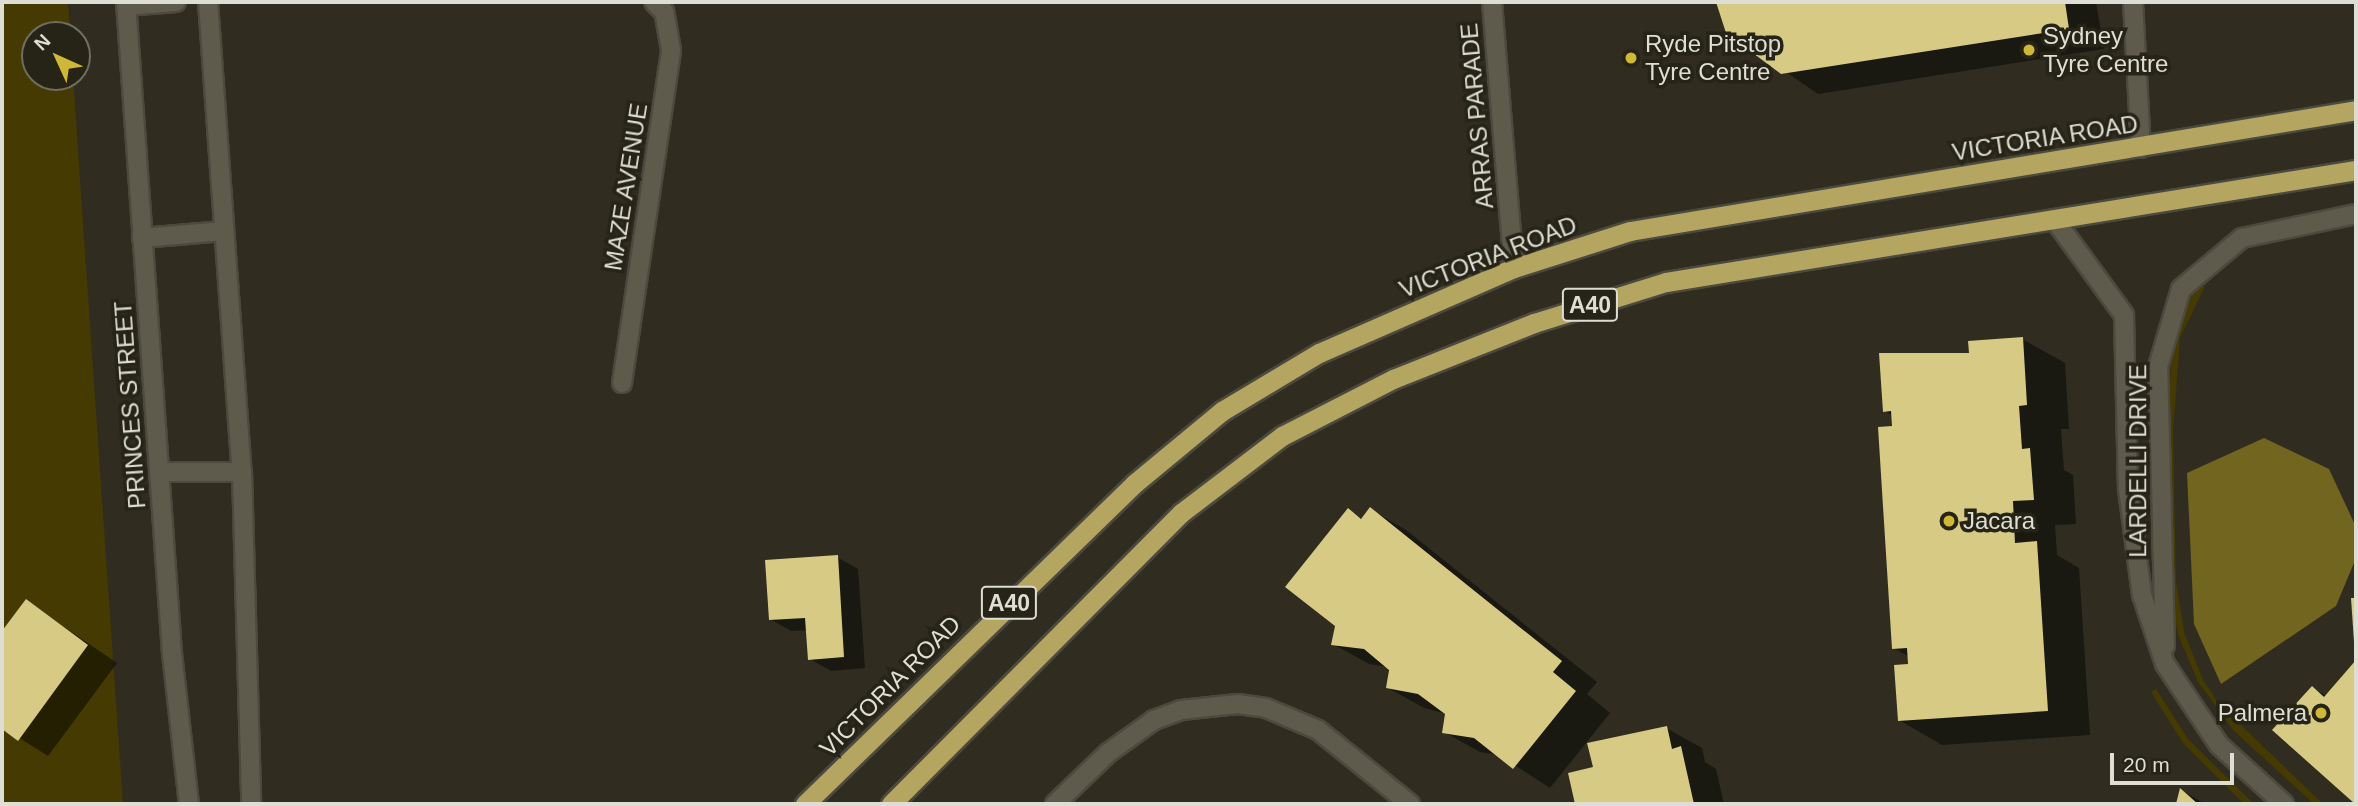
<!DOCTYPE html>
<style>
body{margin:0}
#map{position:relative;width:2358px;height:806px;overflow:hidden;background:#302d20;font-family:Arial,sans-serif}
div>[style]{position:absolute}
[style*='--x']{left:calc(var(--x)*1px);top:calc(var(--y)*1px);width:calc(var(--w)*1px);rotate:calc(var(--a)*1deg)}
.green>*{inset:0;background:#443a02}
.forest>*{inset:0;background:#726520}
.shadow>*{inset:0;background:#0007}
.building>*{inset:0;background:#d7ca85}
.roads{filter:drop-shadow(2px 0 #4c493e) drop-shadow(-2px 0 #4c493e) drop-shadow(0 2px #4c493e) drop-shadow(0 -2px #4c493e)}
.service>*{height:18px;margin:-9px;padding:0 9px;transform-origin:9px;border-radius:9px;background:#5e5b4d}
.minor>*{height:18px;margin:-9px;padding:0 9px;transform-origin:9px;border-radius:9px;background:#5e5b4d}
.tertiary>*{height:18px;margin:-9px;padding:0 9px;transform-origin:9px;border-radius:9px;background:#5e5b4d}
.trunk>*{height:19px;margin:-9.5px;padding:0 9.5px;transform-origin:9.5px;border-radius:9.5px;background:#b4a661}
.dots>*{width:19px;height:19px;translate:-50% -50%;box-sizing:border-box;border:4px solid #262317;border-radius:50%}
span{translate:-50% -50%;white-space:nowrap;text-align:center;line-height:1.15;-webkit-text-stroke:7px #262317;paint-order:stroke}
.shield-label span{padding:2px 5px;background:#262317;border:2px solid;border-radius:5px;-webkit-text-stroke-width:0}
.shield-label{font-size:23px;color:#dfded5;font-weight:700}
.poi-label{font-size:24px;color:#dfded5}
.left{translate:0 -50%;text-align:left}
.right{translate:-100% -50%;text-align:right}
.street-label{font-size:24px;color:#dfded5}
.frame{position:absolute;inset:0;border:4px solid #dfded5;pointer-events:none}
.north{position:absolute;left:21px;top:21px;width:70px;height:70px;box-sizing:border-box;background:#262317;border:2px solid #706e63;border-radius:50%;rotate:315deg;font-size:19px;font-weight:700;line-height:28px;text-align:center;color:#dfded5}
.north::after{content:'';display:block;margin:auto;width:24px;height:32px;background:#cfb837;clip-path:polygon(50% 0,100% 100%,50% 72%,0 100%)}
.scale{position:absolute;left:2110px;top:753px;width:124px;height:32px;box-sizing:border-box;border:4px solid #dfded5;border-top:0;padding-left:9px;font-size:21px;line-height:24px;white-space:nowrap;color:#dfded5;-webkit-text-stroke:5px #262317;paint-order:stroke}
</style>
<div id="map">
<div class="green">
<div style="clip-path:polygon(2px 2px,68px 2px,70px 35px,35px 35px,35px 77px,73px 77px,123px 804px,2px 804px)"></div>
<div style="clip-path:polygon(2197px 286px,2205px 286px,2180px 338px,2173px 431px,2176px 581px,2184px 632px,2203px 680px,2219px 704px,2323px 804px,2314px 804px,2234px 731px,2198px 682px,2178px 634px,2173px 608px,2168px 431px,2171px 359px,2180px 315px)"></div>
<div style="clip-path:polygon(2156px 689px,2188px 739px,2254px 804px,2244px 804px,2183px 743px,2151px 692px)"></div>
</div>
<div class="forest">
<div style="clip-path:polygon(2264px 438px,2329px 469px,2356px 527px,2356px 558px,2336px 606px,2221px 684px,2194px 624px,2187px 473px)"></div>
</div>
<div class="shadow">
<div style="clip-path:polygon(1718px 2px,2096px 2px,2104px 49px,1818px 94px,1728px 32px)"></div>
<div style="clip-path:polygon(2022px 339px,2065px 363px,2069px 429px,2061px 429px,2064px 470px,2073px 475px,2076px 524px,2055px 525px,2057px 555px,2079px 568px,2090px 735px,1942px 745px,1899px 720px,1910px 666px,1909px 657px,1894px 648px,1894px 427px,1893px 416px,1885px 411px,1971px 354px)"></div>
<div style="clip-path:polygon(1370px 509px,1406px 530px,1597px 682px,1587px 694px,1610px 713px,1550px 788px,1499px 755px,1480px 752px,1444px 732px,1447px 714px,1424px 708px,1388px 688px,1388px 667px,1369px 664px,1333px 644px,1348px 511px,1363px 519px)"></div>
<div style="clip-path:polygon(837px 557px,858px 569px,865px 668px,831px 671px,810px 659px,808px 630px,791px 631px,770px 619px)"></div>
<div style="clip-path:polygon(26px 601px,117px 663px,48px 756px,2px 727px,2px 634px)"></div>
<div style="clip-path:polygon(2356px 663px,2356px 803px,2274px 729px,2312px 688px,2327px 696px)"></div>
<div style="clip-path:polygon(1666px 728px,1702px 748px,1705px 762px,1716px 769px,1724px 804px,1577px 804px,1570px 774px,1595px 769px)"></div>
<div style="clip-path:polygon(2181px 790px,2205px 804px,2178px 804px)"></div>
</div>
<div class="building">
<div style="clip-path:polygon(1716px 2px,2065px 2px,2069px 29px,1781px 74px,1726px 33px)"></div>
<div style="clip-path:polygon(2023px 337px,2027px 405px,2019px 406px,2022px 449px,2030px 448px,2034px 500px,2013px 501px,2015px 543px,2037px 541px,2048px 711px,1898px 721px,1894px 665px,1908px 664px,1907px 648px,1892px 649px,1878px 427px,1892px 426px,1891px 411px,1883px 412px,1879px 353px,1969px 353px,1968px 341px)"></div>
<div style="clip-path:polygon(1370px 507px,1562px 661px,1553px 672px,1576px 691px,1513px 769px,1474px 738px,1442px 733px,1445px 714px,1418px 694px,1386px 688px,1389px 670px,1364px 649px,1331px 645px,1335px 626px,1285px 587px,1348px 508px,1361px 519px)"></div>
<div style="clip-path:polygon(838px 555px,844px 657px,808px 660px,805px 618px,769px 620px,765px 560px)"></div>
<div style="clip-path:polygon(2351px 598px,2356px 598px,2356px 642px,2354px 642px)"></div>
<div style="clip-path:polygon(26px 599px,88px 645px,18px 741px,2px 729px,2px 631px)"></div>
<div style="clip-path:polygon(2356px 660px,2356px 804px,2355px 804px,2272px 730px,2312px 686px,2324px 697px)"></div>
<div style="clip-path:polygon(1667px 726px,1672px 749px,1681px 746px,1694px 804px,1575px 804px,1568px 773px,1593px 767px,1587px 743px)"></div>
<div style="clip-path:polygon(2180px 788px,2198px 804px,2176px 804px)"></div>
</div>
<div class="roads">
<div class="service">
<div style="--x:1055;--y:804;--w:74;--a:-43.9"></div>
<div style="--x:1108;--y:753;--w:57;--a:-35.7"></div>
<div style="--x:1154;--y:720;--w:29;--a:-20"></div>
<div style="--x:1181;--y:710;--w:57;--a:-6"></div>
<div style="--x:1238;--y:704;--w:28;--a:8"></div>
<div style="--x:1266;--y:708;--w:56;--a:22.9"></div>
<div style="--x:1318;--y:730;--w:118;--a:38.8"></div>
</div>
<div class="minor">
<div style="--x:1492;--y:2;--w:267;--a:85.3"></div>
<div style="--x:2133;--y:2;--w:146;--a:86.9"></div>
<div style="--x:126;--y:6;--w:50;--a:-4.6"></div>
<div style="--x:2054;--y:219;--w:119;--a:53.9"></div>
<div style="--x:2124;--y:315;--w:174;--a:88.7"></div>
<div style="--x:2128;--y:489;--w:107;--a:82.5"></div>
<div style="--x:2142;--y:595;--w:73;--a:71.6"></div>
<div style="--x:2165;--y:664;--w:97;--a:56.3"></div>
<div style="--x:2219;--y:745;--w:88;--a:42.2"></div>
<div style="--x:622;--y:383;--w:337;--a:-81.6"></div>
<div style="--x:671;--y:50;--w:39;--a:-100"></div>
<div style="--x:664;--y:12;--w:14;--a:-135"></div>
<div style="--x:2165;--y:646;--w:279;--a:-91.4"></div>
<div style="--x:2158;--y:367;--w:81;--a:-73.6"></div>
<div style="--x:2181;--y:289;--w:80;--a:-39.9"></div>
<div style="--x:2242;--y:238;--w:116;--a:-11.9"></div>
</div>
<div class="tertiary">
<div style="--x:126;--y:2;--w:653;--a:85.96"></div>
<div style="--x:172;--y:653;--w:152;--a:83.6"></div>
<div style="--x:208;--y:2;--w:471;--a:85.9"></div>
<div style="--x:242;--y:472;--w:332;--a:88.4"></div>
<div style="--x:142;--y:238;--w:82;--a:-4.9"></div>
<div style="--x:159;--y:472;--w:83;--a:0"></div>
</div>
<div class="trunk">
<div style="--x:805;--y:804;--w:460;--a:-44.2"></div>
<div style="--x:1135;--y:483;--w:113;--a:-39.6"></div>
<div style="--x:1222;--y:411;--w:113;--a:-30.9"></div>
<div style="--x:1319;--y:353;--w:213;--a:-23.6"></div>
<div style="--x:1514;--y:268;--w:122;--a:-17.7"></div>
<div style="--x:1630;--y:231;--w:736;--a:-9.46"></div>
<div style="--x:891;--y:804;--w:411;--a:-45.1"></div>
<div style="--x:1181;--y:513;--w:127;--a:-37.3"></div>
<div style="--x:1282;--y:436;--w:125;--a:-27.2"></div>
<div style="--x:1393;--y:379;--w:152;--a:-21.7"></div>
<div style="--x:1534;--y:323;--w:138;--a:-17.3"></div>
<div style="--x:1666;--y:282;--w:699;--a:-9.22"></div>
</div>
</div>
<div class="dots">
<div style="left:2029px;top:50px;background:#cfb837"></div>
<div style="left:1631px;top:58px;background:#cfb837"></div>
<div style="left:1949px;top:521px;background:#cfb837"></div>
<div style="left:2321px;top:713px;background:#cfb837"></div>
</div>
<div class="shield-label">
<span style="left:1590px;top:305px">A40</span>
<span style="left:1009px;top:603px">A40</span>
</div>
<div class="poi-label">
<span class="left" style="left:2043px;top:50px">Sydney<br>Tyre Centre</span>
<span class="left" style="left:1645px;top:58px">Ryde Pitstop<br>Tyre Centre</span>
<span class="left" style="left:1963px;top:521px">Jacara</span>
<span class="right" style="left:2307px;top:713px">Palmera</span>
</div>
<div class="street-label">
<span style="left:1477px;top:116px;rotate:-95deg">ARRAS PARADE</span>
<span style="left:2045px;top:138px;rotate:-9deg">VICTORIA ROAD</span>
<span style="left:626px;top:187px;rotate:-81deg">MAZE AVENUE</span>
<span style="left:1488px;top:257px;rotate:-21deg">VICTORIA ROAD</span>
<span style="left:130px;top:405px;rotate:-94deg">PRINCES STREET</span>
<span style="left:2138px;top:461px;rotate:-90deg">LARDELLI DRIVE</span>
<span style="left:890px;top:686px;rotate:-45deg">VICTORIA ROAD</span>
</div>
<div class="frame"></div>
<div class="north">N</div>
<div class="scale">20 m</div>
</div>
